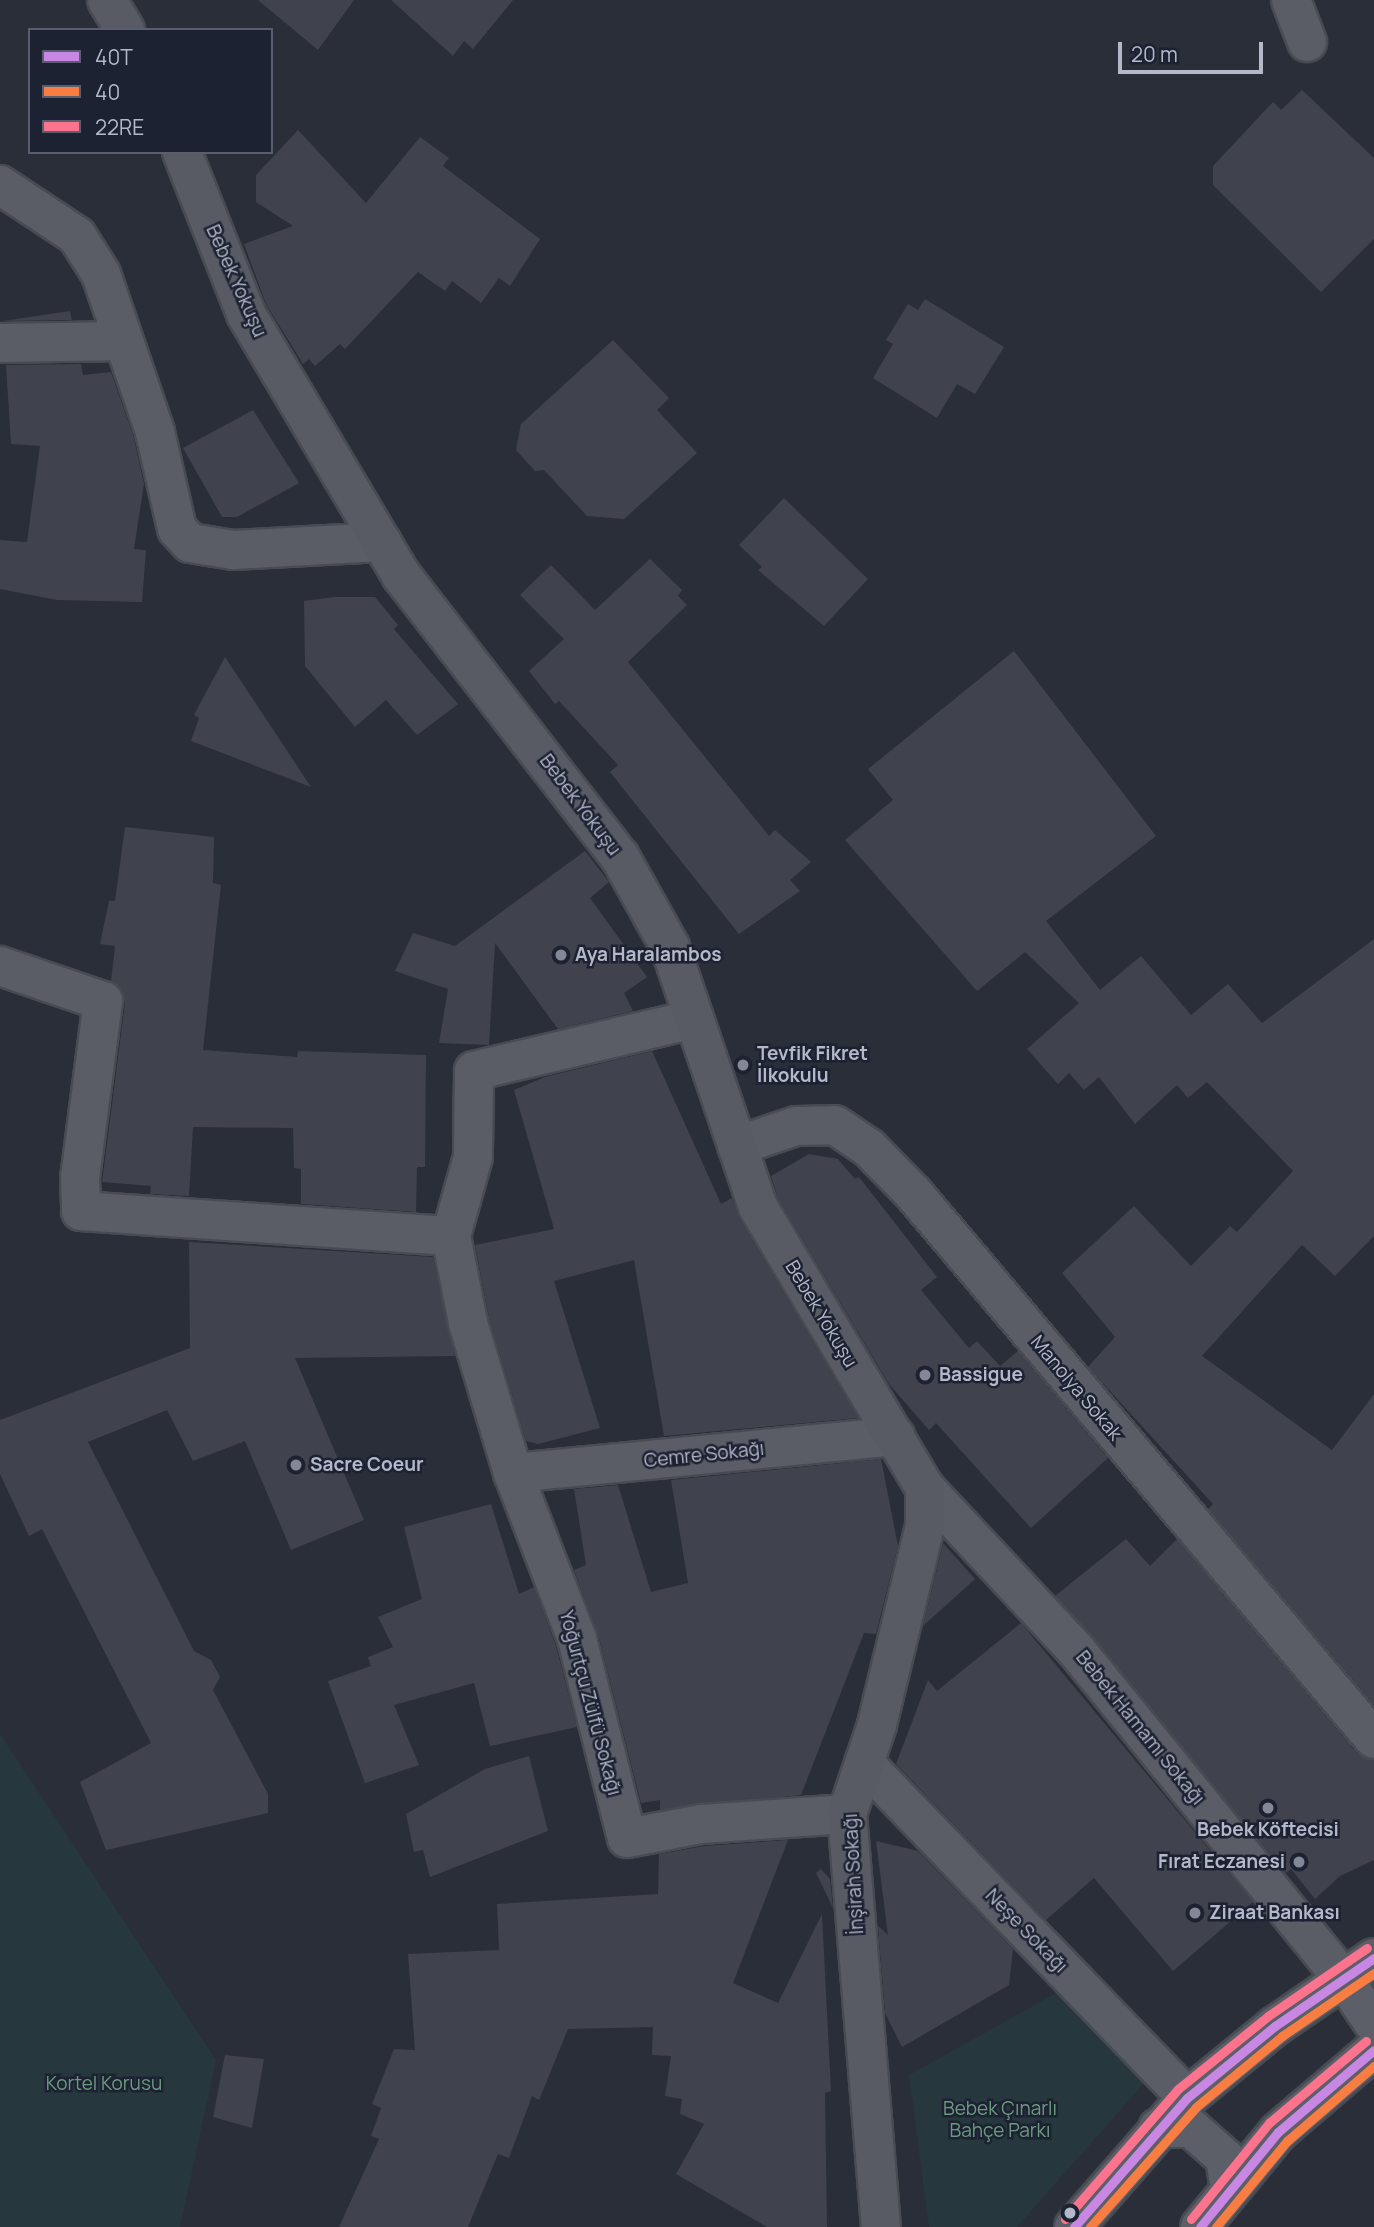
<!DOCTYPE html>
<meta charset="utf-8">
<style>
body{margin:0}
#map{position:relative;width:1374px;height:2227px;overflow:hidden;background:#2a2e38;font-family:Manrope,sans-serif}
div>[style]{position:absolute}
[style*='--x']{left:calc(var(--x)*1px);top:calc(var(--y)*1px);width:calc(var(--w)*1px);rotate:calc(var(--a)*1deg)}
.green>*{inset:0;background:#27373e}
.building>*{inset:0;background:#40434d}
.roads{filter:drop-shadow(2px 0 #484b52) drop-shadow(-2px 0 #484b52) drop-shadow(0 2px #484b52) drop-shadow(0 -2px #484b52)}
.street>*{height:38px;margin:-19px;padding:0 19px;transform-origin:19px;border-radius:19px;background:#5a5c66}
.secondary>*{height:38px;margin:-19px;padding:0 19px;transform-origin:19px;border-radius:19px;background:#595b64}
.primary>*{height:38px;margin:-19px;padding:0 19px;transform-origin:19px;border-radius:19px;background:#5c5e68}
.bus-1>*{height:9px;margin:-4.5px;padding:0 4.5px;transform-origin:4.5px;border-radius:4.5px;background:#c787e3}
.bus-2>*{height:9px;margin:-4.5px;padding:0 4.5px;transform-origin:4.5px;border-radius:4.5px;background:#f77d43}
.bus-3>*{height:9px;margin:-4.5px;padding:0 4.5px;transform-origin:4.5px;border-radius:4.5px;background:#fc738d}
.dots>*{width:19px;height:19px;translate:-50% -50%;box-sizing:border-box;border:4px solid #1d2233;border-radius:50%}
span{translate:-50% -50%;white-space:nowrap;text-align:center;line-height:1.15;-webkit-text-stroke:5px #1d2233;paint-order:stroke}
.street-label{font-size:19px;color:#b4b8c9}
.poi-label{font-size:19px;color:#b4b8c9;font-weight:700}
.left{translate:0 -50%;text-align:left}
.right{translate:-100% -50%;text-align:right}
.park-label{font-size:19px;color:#6b9a7f}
.legend{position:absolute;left:28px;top:28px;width:245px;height:126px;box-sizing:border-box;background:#1d2233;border:2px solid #595e6f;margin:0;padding:9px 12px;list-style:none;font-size:21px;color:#b4b8c9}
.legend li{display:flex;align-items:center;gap:14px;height:35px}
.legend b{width:35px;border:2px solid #595e6f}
.scale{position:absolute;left:1118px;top:42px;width:145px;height:32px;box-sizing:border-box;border:4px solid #b4b8c9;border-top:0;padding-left:9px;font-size:21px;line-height:24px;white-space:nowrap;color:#b4b8c9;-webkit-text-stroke:5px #1d2233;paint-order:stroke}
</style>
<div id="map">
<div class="green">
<div style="clip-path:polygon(0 1734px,216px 2060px,180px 2227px,0 2227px)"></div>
<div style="clip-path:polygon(1058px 1992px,1145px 2082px,1017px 2227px,929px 2227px,909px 2075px)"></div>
</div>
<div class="building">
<div style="clip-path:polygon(258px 0,354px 0,318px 50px)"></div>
<div style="clip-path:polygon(391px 0,513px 0,473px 49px,464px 41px,453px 56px)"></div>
<div style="clip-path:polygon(1302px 90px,1374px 158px,1374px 239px,1321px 292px,1213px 185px,1213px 166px,1241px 136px,1273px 102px,1281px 110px)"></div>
<div style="clip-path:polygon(298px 130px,366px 203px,420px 137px,449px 158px,443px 166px,540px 239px,510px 286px,499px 278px,481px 303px,452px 281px,445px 291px,418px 272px,345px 349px,340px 344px,315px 366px,309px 359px,303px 364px,266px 304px,244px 244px,293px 226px,256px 202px,256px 175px)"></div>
<div style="clip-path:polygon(925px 299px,1004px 347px,975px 394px,957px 384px,937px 418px,873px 378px,893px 344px,886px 340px,908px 304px,918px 310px)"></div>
<div style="clip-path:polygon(70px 311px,72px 320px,3px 321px)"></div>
<div style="clip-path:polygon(613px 340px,669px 398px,657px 410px,697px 453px,624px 519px,587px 516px,544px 470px,535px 471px,516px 450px,521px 424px)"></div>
<div style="clip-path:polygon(81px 364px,83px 375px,111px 372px,134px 438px,144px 484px,134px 549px,146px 550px,142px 602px,57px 600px,0 589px,0 540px,27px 542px,40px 446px,11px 444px,6px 365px)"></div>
<div style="clip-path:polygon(253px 410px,299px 483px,237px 517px,222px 517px,183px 448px)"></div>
<div style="clip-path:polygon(784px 498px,868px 579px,824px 626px,758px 570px,762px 567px,739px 545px)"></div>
<div style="clip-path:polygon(650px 559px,682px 590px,678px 596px,687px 605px,628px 662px,769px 836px,775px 830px,811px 862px,790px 880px,800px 891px,739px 934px,610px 772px,618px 765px,559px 701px,555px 704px,529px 671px,564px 639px,520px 595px,551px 565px,595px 610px)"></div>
<div style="clip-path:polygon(334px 597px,375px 597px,398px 625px,394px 629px,458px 704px,417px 735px,386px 700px,355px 727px,305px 666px,304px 601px)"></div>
<div style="clip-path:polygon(1014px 651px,1156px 836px,1046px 921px,1100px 990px,1141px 956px,1191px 1015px,1228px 984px,1262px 1023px,1374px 939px,1374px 1236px,1335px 1276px,1302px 1245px,1202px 1356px,1332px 1450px,1374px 1394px,1374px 1705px,1208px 1509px,1213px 1504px,1088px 1367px,1115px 1337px,1062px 1273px,1134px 1206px,1191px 1266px,1230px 1226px,1237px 1232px,1293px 1171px,1207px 1082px,1188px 1098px,1177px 1085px,1135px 1124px,1099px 1077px,1084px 1090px,1069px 1073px,1058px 1084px,1027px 1049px,1079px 1003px,1025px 952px,977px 991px,845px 840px,893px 800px,868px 769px)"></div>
<div style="clip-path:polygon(225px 657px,311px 787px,191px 741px,199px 718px,194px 715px)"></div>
<div style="clip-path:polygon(125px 827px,214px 837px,213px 883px,221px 885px,203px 1050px,297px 1057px,298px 1051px,426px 1055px,425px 1167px,417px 1167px,416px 1212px,301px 1204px,301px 1169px,294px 1168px,293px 1128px,193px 1127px,189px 1196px,150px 1194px,151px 1186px,102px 1182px,125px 1003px,119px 986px,111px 981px,115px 946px,100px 944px,109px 901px,115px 901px)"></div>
<div style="clip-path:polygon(585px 851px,609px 882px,590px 898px,647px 977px,624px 993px,633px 1011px,558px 1029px,495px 943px,489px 1045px,439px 1043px,448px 989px,395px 971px,413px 933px,455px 946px)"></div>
<div style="clip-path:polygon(652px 1051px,721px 1204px,732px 1198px,739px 1218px,858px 1418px,664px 1436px,634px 1260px,554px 1281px,600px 1428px,538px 1444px,526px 1441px,489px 1318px,475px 1245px,554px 1229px,514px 1090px,545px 1077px)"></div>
<div style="clip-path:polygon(809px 1154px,838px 1159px,855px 1179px,859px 1177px,937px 1277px,921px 1290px,969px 1348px,977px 1341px,1000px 1366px,1018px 1351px,1108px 1458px,1031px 1528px,936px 1423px,929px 1430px,889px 1384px,778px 1198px,771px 1176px)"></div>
<div style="clip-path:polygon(189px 1242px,433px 1257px,455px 1356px,295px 1358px,364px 1520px,291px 1550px,245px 1441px,193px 1461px,167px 1410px,88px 1442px,194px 1651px,211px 1660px,220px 1677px,213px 1690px,268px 1794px,268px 1813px,106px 1850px,80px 1782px,151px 1743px,42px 1529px,29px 1536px,0 1474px,0 1420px,190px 1348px)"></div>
<div style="clip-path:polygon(881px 1459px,898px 1546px,876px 1634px,864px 1633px,801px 1795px,660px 1810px,660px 1800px,641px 1803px,598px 1634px,574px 1570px,586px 1565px,574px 1489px,618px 1485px,651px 1592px,688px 1583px,671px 1480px)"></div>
<div style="clip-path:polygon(491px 1504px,519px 1594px,534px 1587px,556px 1646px,577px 1727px,490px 1746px,474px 1683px,394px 1705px,419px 1765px,365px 1783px,328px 1681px,371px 1666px,368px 1657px,393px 1647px,378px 1617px,422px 1599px,404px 1527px)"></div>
<div style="clip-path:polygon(1126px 1539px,1150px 1566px,1177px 1539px,1357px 1753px,1374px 1760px,1374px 1860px,1340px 1876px,1315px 1899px,1291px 1869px,1286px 1873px,1055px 1596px)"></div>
<div style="clip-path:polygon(943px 1543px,975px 1579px,923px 1626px,943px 1544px)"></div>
<div style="clip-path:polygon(1021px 1623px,1253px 1902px,1173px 1971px,1094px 1878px,1046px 1920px,896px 1764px,928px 1680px,937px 1691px)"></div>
<div style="clip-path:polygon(529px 1756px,548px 1831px,430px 1877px,423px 1850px,414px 1852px,406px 1814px,485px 1769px)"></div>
<div style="clip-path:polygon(788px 1840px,733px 1983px,778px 2003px,822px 1914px,831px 2091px,825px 2093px,827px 2227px,767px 2227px,676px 2174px,704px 2124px,680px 2114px,682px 2099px,665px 2096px,671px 2056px,652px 2055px,653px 2027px,568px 2029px,539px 2100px,532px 2096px,509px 2158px,498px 2154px,468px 2227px,339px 2227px,379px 2139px,371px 2136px,381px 2108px,372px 2104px,394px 2049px,415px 2050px,408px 1954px,499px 1950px,497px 1904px,658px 1894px,659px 1854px,704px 1846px)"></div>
<div style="clip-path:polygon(876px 1841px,918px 1851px,1013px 1949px,1009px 1985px,902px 2047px,885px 2013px,878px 1926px,888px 1935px)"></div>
<div style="clip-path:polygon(821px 1869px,830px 1879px,833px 1908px,816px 1873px)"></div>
<div style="clip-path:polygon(225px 2055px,264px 2059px,252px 2128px,213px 2117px)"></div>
</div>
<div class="roads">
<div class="street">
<div style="--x:1291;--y:0;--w:45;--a:69.1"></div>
<div style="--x:0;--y:185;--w:92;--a:33.5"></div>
<div style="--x:77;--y:236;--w:45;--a:57.7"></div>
<div style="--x:101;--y:274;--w:167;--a:71.1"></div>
<div style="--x:155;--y:432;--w:99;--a:77.2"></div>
<div style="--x:177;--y:529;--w:19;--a:47"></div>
<div style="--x:190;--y:543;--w:44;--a:9.2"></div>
<div style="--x:233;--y:550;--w:149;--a:-3.1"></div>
<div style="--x:0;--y:343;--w:122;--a:-0.9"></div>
<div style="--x:0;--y:966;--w:109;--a:18.8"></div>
<div style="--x:103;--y:1001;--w:178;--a:97.4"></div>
<div style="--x:80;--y:1178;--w:33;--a:88"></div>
<div style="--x:81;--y:1211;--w:371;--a:3.9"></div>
<div style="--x:694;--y:1019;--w:226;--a:166.7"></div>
<div style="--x:474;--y:1071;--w:86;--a:90.7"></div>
<div style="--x:473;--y:1157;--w:82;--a:105.6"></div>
<div style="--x:451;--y:1236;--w:89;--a:78.9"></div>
<div style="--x:468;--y:1323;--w:157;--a:73.3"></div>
<div style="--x:513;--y:1473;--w:178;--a:68.9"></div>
<div style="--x:577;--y:1639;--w:205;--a:75.9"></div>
<div style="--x:627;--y:1838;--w:75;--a:-10.7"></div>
<div style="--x:701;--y:1824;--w:146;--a:-3.9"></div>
<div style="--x:737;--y:1146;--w:62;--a:-18.7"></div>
<div style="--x:796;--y:1126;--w:39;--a:-1"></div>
<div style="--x:835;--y:1125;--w:41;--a:34.1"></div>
<div style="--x:869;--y:1148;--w:64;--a:45.6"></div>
<div style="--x:914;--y:1194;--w:713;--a:49.83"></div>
<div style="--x:513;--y:1473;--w:384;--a:-5.5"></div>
<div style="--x:925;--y:1488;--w:221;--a:47"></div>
<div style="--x:1076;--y:1650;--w:423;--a:50.9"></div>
<div style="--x:864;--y:1763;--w:465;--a:46"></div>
</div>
<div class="secondary">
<div style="--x:107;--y:0;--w:35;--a:59"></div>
<div style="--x:182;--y:152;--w:174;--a:68.4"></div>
<div style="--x:246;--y:314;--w:304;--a:59.3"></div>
<div style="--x:401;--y:575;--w:357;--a:52.2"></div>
<div style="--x:620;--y:857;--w:103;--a:60.9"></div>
<div style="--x:670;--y:947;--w:274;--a:71.3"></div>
<div style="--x:758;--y:1207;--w:327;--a:59.3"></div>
<div style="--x:925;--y:1488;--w:38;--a:90"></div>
<div style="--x:925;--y:1526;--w:205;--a:103.6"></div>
<div style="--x:877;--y:1725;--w:94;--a:108.6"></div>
<div style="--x:847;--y:1814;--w:414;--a:85.3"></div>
</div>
<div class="primary">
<div style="--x:1343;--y:1978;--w:55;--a:56"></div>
<div style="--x:1158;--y:2128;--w:33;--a:0"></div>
<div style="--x:1191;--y:2128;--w:45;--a:41.4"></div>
<div style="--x:1225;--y:2158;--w:31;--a:81"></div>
<div style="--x:1074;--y:2227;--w:171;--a:-48.8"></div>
<div style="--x:1187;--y:2098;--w:114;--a:-39.3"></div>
<div style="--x:1275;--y:2026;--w:120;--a:-34.5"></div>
<div style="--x:1200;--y:2227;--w:123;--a:-50.6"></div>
<div style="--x:1278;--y:2132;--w:126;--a:-40.5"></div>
</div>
</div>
<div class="bus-1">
<div style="--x:1074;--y:2227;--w:171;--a:-48.8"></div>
<div style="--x:1187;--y:2098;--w:114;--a:-39.3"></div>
<div style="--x:1275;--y:2026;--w:120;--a:-34.5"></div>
<div style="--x:1200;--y:2227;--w:123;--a:-50.6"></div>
<div style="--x:1278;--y:2132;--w:126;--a:-40.5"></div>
</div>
<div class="bus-2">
<div style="--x:1090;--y:2227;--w:160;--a:-48.5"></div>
<div style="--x:1196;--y:2107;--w:112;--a:-39.5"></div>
<div style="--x:1282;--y:2036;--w:112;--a:-34.4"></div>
<div style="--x:1216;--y:2227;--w:112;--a:-50.5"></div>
<div style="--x:1287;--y:2141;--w:115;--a:-40.8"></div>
</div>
<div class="bus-3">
<div style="--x:1065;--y:2219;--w:172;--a:-49"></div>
<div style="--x:1178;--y:2089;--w:116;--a:-39"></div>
<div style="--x:1268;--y:2016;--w:120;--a:-34.5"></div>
<div style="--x:1191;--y:2219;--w:124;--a:-50.9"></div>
<div style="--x:1269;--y:2123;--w:127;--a:-40.2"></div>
</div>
<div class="dots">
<div style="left:561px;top:955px;background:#848896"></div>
<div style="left:743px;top:1065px;background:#848896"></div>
<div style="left:925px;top:1375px;background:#848896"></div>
<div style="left:296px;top:1465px;background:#848896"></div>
<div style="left:1268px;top:1808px;background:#848896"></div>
<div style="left:1299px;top:1862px;background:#848896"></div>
<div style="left:1195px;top:1913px;background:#848896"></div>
<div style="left:1070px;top:2213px;background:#b4b8c9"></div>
</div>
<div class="street-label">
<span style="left:236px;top:281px;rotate:66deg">Bebek Yokuşu</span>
<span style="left:580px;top:805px;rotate:53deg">Bebek Yokuşu</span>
<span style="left:821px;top:1314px;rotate:59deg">Bebek Yokuşu</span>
<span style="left:1076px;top:1388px;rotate:50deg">Manolya Sokak</span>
<span style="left:704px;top:1455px;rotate:-6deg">Cemre Sokağı</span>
<span style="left:590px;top:1703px;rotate:75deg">Yoğurtçu Zülfü Sokağı</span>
<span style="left:1140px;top:1728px;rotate:51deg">Bebek Hamamı Sokağı</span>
<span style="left:854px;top:1874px;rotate:-93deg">İnşirah Sokağı</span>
<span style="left:1026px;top:1931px;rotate:46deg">Neşe Sokağı</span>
</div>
<div class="poi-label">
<span class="left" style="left:575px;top:955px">Aya Haralambos</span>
<span class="left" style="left:757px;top:1065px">Tevfik Fikret<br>İlkokulu</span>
<span class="left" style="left:939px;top:1375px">Bassigue</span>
<span class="left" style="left:310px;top:1465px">Sacre Coeur</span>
<span style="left:1268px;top:1830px">Bebek Köftecisi</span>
<span class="right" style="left:1285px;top:1862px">Fırat Eczanesi</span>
<span class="left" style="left:1209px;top:1913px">Ziraat Bankası</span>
</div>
<div class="park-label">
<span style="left:104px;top:2084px">Kortel Korusu</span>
<span style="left:1000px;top:2120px">Bebek Çınarlı<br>Bahçe Parkı</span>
</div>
<ul class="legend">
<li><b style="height:9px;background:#c787e3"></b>40T</li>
<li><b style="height:9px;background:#f77d43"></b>40</li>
<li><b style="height:9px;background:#fc738d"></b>22RE</li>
</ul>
<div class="scale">20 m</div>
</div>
